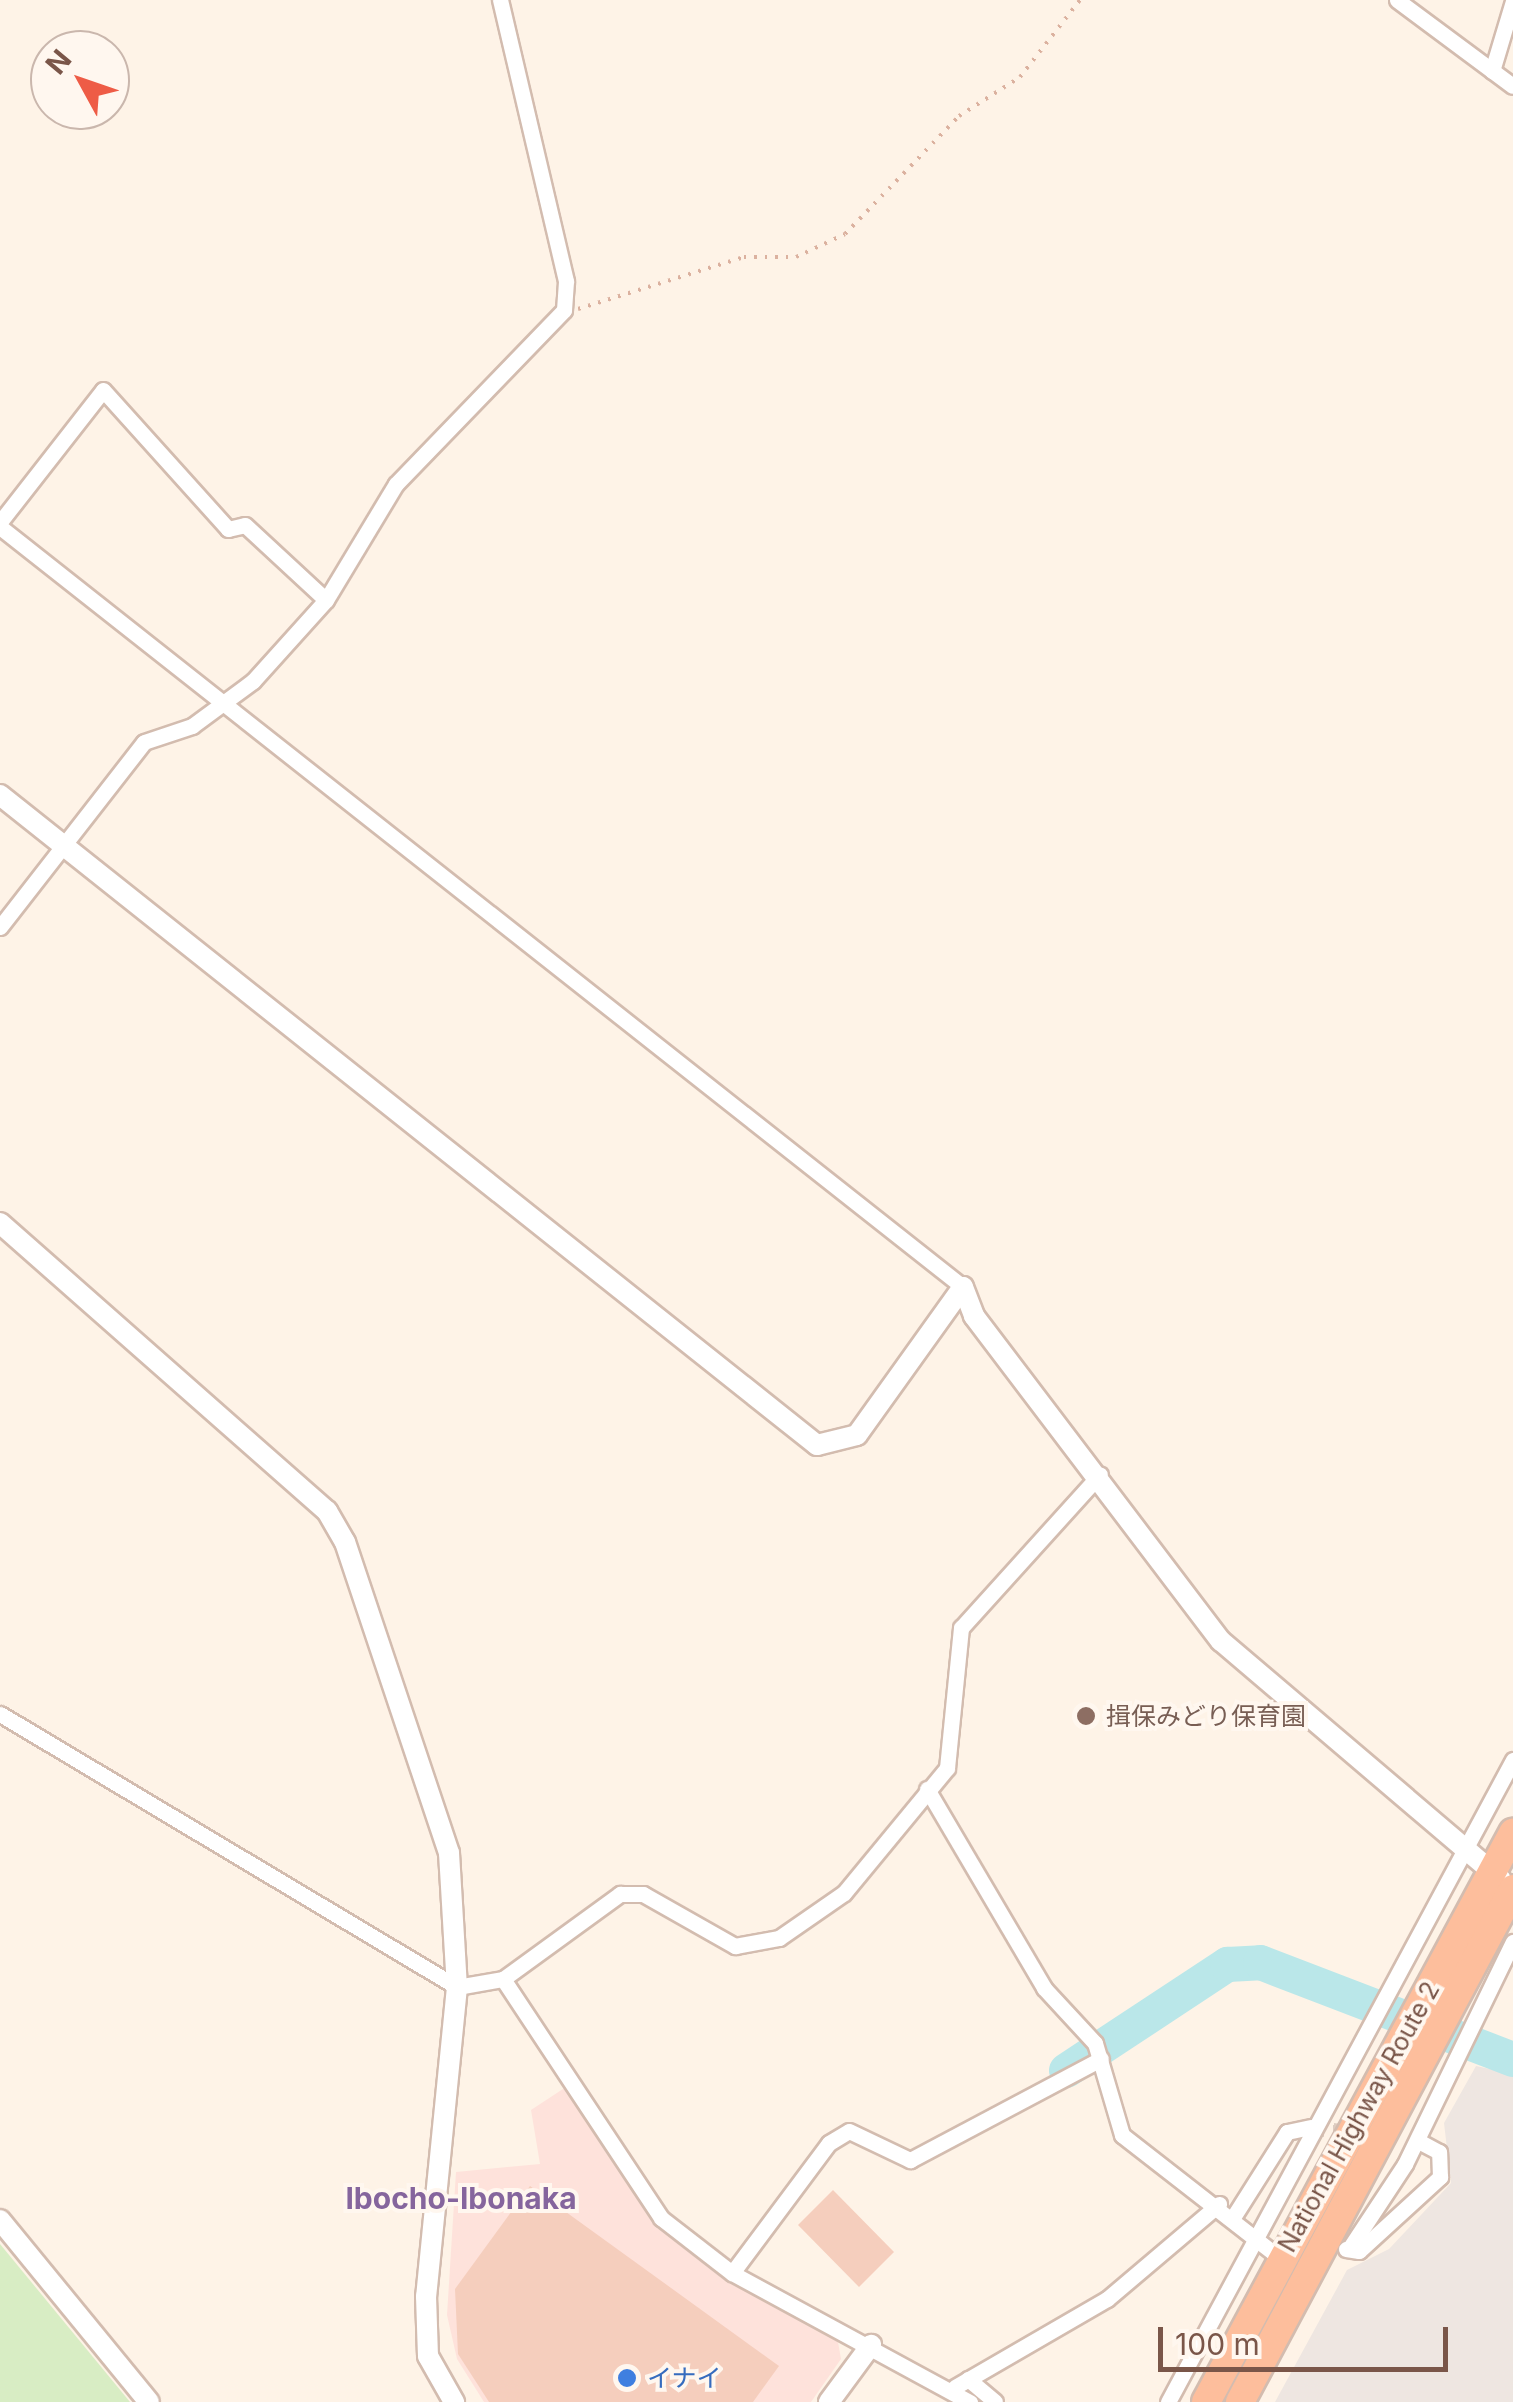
<!DOCTYPE html>
<meta charset="utf-8">
<style>
body{margin:0}
#map{position:relative;width:1513px;height:2402px;overflow:hidden;background:#fef3e7;font-family:Inter,"Noto Sans JP",sans-serif}
div>[style]{position:absolute}
[style*='--x']{left:calc(var(--x)*1px);top:calc(var(--y)*1px);width:calc(var(--w)*1px);rotate:calc(var(--a)*1deg)}
.commercial>*{inset:0;background:#fee2db}
.industrial>*{inset:0;background:#eee6e1}
.green>*{inset:0;background:#d8edc4}
.river>*{height:35px;margin:-17.5px;padding:0 17.5px;transform-origin:17.5px;border-radius:17.5px;background:#bae7e9}
.building>*{inset:0;background:#f5cebd}
.minor-tunnel>*{height:15px;margin-top:-7.5px;transform-origin:0;background:repeating-linear-gradient(90deg,#ddccc0 0 15px,transparent 0 23px)}
.path>*{height:4px;margin-top:-2px;transform-origin:0;background:repeating-linear-gradient(90deg,#dbb19f 0 2.5px,transparent 0 10.5px)}
.roads{filter:drop-shadow(2px 0 #d3bcaf) drop-shadow(-2px 0 #d3bcaf) drop-shadow(0 2px #d3bcaf) drop-shadow(0 -2px #d3bcaf)}
.minor>*{height:15px;margin:-7.5px;padding:0 7.5px;transform-origin:7.5px;border-radius:7.5px;background:#fff}
.tertiary>*{height:20px;margin:-10px;padding:0 10px;transform-origin:10px;border-radius:10px;background:#fff}
.trunk>*{height:28px;margin:-14px;padding:0 14px;transform-origin:14px;border-radius:14px;background:#fdbe9c}
.dots>*{width:28px;height:28px;translate:-50% -50%;box-sizing:border-box;border:5px solid #fff7ef;border-radius:50%}
span{translate:-50% -50%;white-space:nowrap;text-align:center;line-height:1.15;-webkit-text-stroke:8px #fff7ef;paint-order:stroke}
.education-label{font-size:25px;color:#785e54}
.left{translate:0 -50%;text-align:left}
.street-label{font-size:25px;color:#7a5649}
.shop-label{font-size:25px;color:#366cbe}
.quarter-label{font-size:30px;color:#85659d;font-weight:700}
.north{position:absolute;left:30px;top:30px;width:100px;height:100px;box-sizing:border-box;background:#fff7ef;border:2px solid #cab7ad;border-radius:50%;rotate:310deg;font-size:28px;font-weight:700;line-height:40px;text-align:center;color:#7a5649}
.north::after{content:'';display:block;margin:auto;width:35px;height:45px;background:#ee5c46;clip-path:polygon(50% 0,100% 100%,50% 72%,0 100%)}
.scale{position:absolute;left:1158px;top:2327px;width:290px;height:45px;box-sizing:border-box;border:5px solid #7a5649;border-top:0;padding-left:12px;font-size:30px;line-height:35px;white-space:nowrap;color:#7a5649;-webkit-text-stroke:8px #fff7ef;paint-order:stroke}
</style>
<div id="map">
<div class="commercial">
<div style="clip-path:polygon(566px 2087px,657px 2228px,838px 2342px,841px 2359px,811px 2402px,484px 2402px,457px 2359px,447px 2315px,456px 2172px,540px 2164px,531px 2110px)"></div>
</div>
<div class="industrial">
<div style="clip-path:polygon(1476px 2066px,1513px 2074px,1513px 2402px,1275px 2402px,1347px 2270px,1389px 2249px,1451px 2183px,1444px 2123px)"></div>
</div>
<div class="green">
<div style="clip-path:polygon(0 2244px,130px 2402px,0 2402px)"></div>
</div>
<div class="river">
<div style="--x:1066;--y:2070;--w:193;--a:-33.4"></div>
<div style="--x:1227;--y:1964;--w:33;--a:-3"></div>
<div style="--x:1260;--y:1962;--w:271;--a:21"></div>
</div>
<div class="building">
<div style="clip-path:polygon(530px 2186px,779px 2366px,753px 2402px,489px 2402px,458px 2354px,455px 2289px)"></div>
<div style="clip-path:polygon(833px 2190px,894px 2252px,859px 2287px,798px 2225px)"></div>
</div>
<div class="minor-tunnel">
<div style="--x:1310;--y:2127;--w:46;--a:7.4"></div>
</div>
<div class="path">
<div style="--x:578;--y:309;--w:174;--a:-17.4"></div>
<div style="--x:744;--y:257;--w:52;--a:0"></div>
<div style="--x:796;--y:257;--w:54;--a:-25.1"></div>
<div style="--x:845;--y:234;--w:164;--a:-46"></div>
<div style="--x:959;--y:116;--w:72;--a:-32.6"></div>
<div style="--x:1020;--y:77;--w:98;--a:-52.1"></div>
</div>
<div class="roads">
<div class="minor">
<div style="--x:1397;--y:0;--w:144;--a:36.6"></div>
<div style="--x:1492;--y:71;--w:73;--a:-73.3"></div>
<div style="--x:0;--y:522;--w:167;--a:-52"></div>
<div style="--x:103;--y:390;--w:187;--a:48"></div>
<div style="--x:228;--y:529;--w:17;--a:-13"></div>
<div style="--x:245;--y:525;--w:110;--a:42.8"></div>
<div style="--x:0;--y:527;--w:1227;--a:38.28"></div>
<div style="--x:0;--y:927;--w:234;--a:-52.1"></div>
<div style="--x:144;--y:742;--w:51;--a:-18.4"></div>
<div style="--x:192;--y:726;--w:76;--a:-36.4"></div>
<div style="--x:253;--y:681;--w:109;--a:-48"></div>
<div style="--x:326;--y:600;--w:135;--a:-58.9"></div>
<div style="--x:396;--y:484;--w:242;--a:-46"></div>
<div style="--x:564;--y:310;--w:29;--a:-86"></div>
<div style="--x:566;--y:281;--w:289;--a:-103.2"></div>
<div style="--x:0;--y:1714;--w:532;--a:30.85"></div>
<div style="--x:457;--y:1987;--w:47;--a:-9.9"></div>
<div style="--x:503;--y:1979;--w:287;--a:56.5"></div>
<div style="--x:661;--y:2218;--w:90;--a:37.8"></div>
<div style="--x:732;--y:2273;--w:271;--a:28.5"></div>
<div style="--x:927;--y:1789;--w:231;--a:59.5"></div>
<div style="--x:1044;--y:1988;--w:75;--a:47.2"></div>
<div style="--x:1095;--y:2043;--w:96;--a:73.6"></div>
<div style="--x:1122;--y:2135;--w:202;--a:37.9"></div>
<div style="--x:503;--y:1979;--w:145;--a:-36"></div>
<div style="--x:620;--y:1894;--w:23;--a:0"></div>
<div style="--x:643;--y:1894;--w:106;--a:29.5"></div>
<div style="--x:735;--y:1946;--w:45;--a:-10.3"></div>
<div style="--x:779;--y:1938;--w:79;--a:-34.7"></div>
<div style="--x:844;--y:1893;--w:162;--a:-50.5"></div>
<div style="--x:947;--y:1768;--w:141;--a:-84.3"></div>
<div style="--x:961;--y:1628;--w:207;--a:-47.9"></div>
<div style="--x:1232;--y:2219;--w:103;--a:-57.7"></div>
<div style="--x:1287;--y:2132;--w:24;--a:-12"></div>
<div style="--x:1346;--y:2249;--w:13;--a:9"></div>
<div style="--x:1359;--y:2251;--w:110;--a:-42.4"></div>
<div style="--x:1440;--y:2177;--w:25;--a:-92"></div>
<div style="--x:1439;--y:2152;--w:21;--a:-152"></div>
<div style="--x:1349;--y:2249;--w:102;--a:-56.6"></div>
<div style="--x:1405;--y:2164;--w:247;--a:-64.1"></div>
<div style="--x:732;--y:2273;--w:162;--a:-53.3"></div>
<div style="--x:829;--y:2143;--w:23;--a:-31"></div>
<div style="--x:849;--y:2131;--w:68;--a:25.4"></div>
<div style="--x:910;--y:2160;--w:216;--a:-27.9"></div>
<div style="--x:968;--y:2379;--w:35;--a:40"></div>
<div style="--x:955;--y:2387;--w:176;--a:-30.1"></div>
<div style="--x:1107;--y:2299;--w:147;--a:-40.3"></div>
<div style="--x:1168;--y:2402;--w:729;--a:-61.75"></div>
</div>
<div class="tertiary">
<div style="--x:0;--y:795;--w:1044;--a:38.51"></div>
<div style="--x:817;--y:1445;--w:41;--a:-14"></div>
<div style="--x:857;--y:1435;--w:182;--a:-54.4"></div>
<div style="--x:0;--y:1223;--w:436;--a:41.4"></div>
<div style="--x:327;--y:1511;--w:36;--a:60"></div>
<div style="--x:345;--y:1542;--w:328;--a:71.5"></div>
<div style="--x:449;--y:1853;--w:134;--a:86.6"></div>
<div style="--x:457;--y:1987;--w:311;--a:95.7"></div>
<div style="--x:426;--y:2296;--w:60;--a:88.1"></div>
<div style="--x:428;--y:2356;--w:53;--a:60.5"></div>
<div style="--x:963;--y:1287;--w:31;--a:69"></div>
<div style="--x:974;--y:1316;--w:408;--a:52.8"></div>
<div style="--x:1221;--y:1641;--w:367;--a:40.4"></div>
<div style="--x:0;--y:2220;--w:235;--a:50.7"></div>
<div style="--x:829;--y:2402;--w:71;--a:-53.6"></div>
</div>
<div class="trunk">
<div style="--x:1206;--y:2402;--w:647;--a:-61.65"></div>
<div style="--x:1240;--y:2402;--w:581;--a:-61.98"></div>
</div>
</div>
<div class="dots">
<div style="left:1086px;top:1716px;background:#8d6e63"></div>
<div style="left:627px;top:2378px;background:#3f7fe0"></div>
</div>
<div class="education-label">
<span class="left" style="left:1106px;top:1716px">揖保みどり保育園</span>
</div>
<div class="street-label">
<span style="left:1359px;top:2117px;rotate:-61deg">National Highway Route 2</span>
</div>
<div class="shop-label">
<span class="left" style="left:647px;top:2378px">イナイ</span>
</div>
<div class="quarter-label">
<span style="left:461px;top:2198px">Ibocho-Ibonaka</span>
</div>
<div class="north">N</div>
<div class="scale">100 m</div>
</div>
